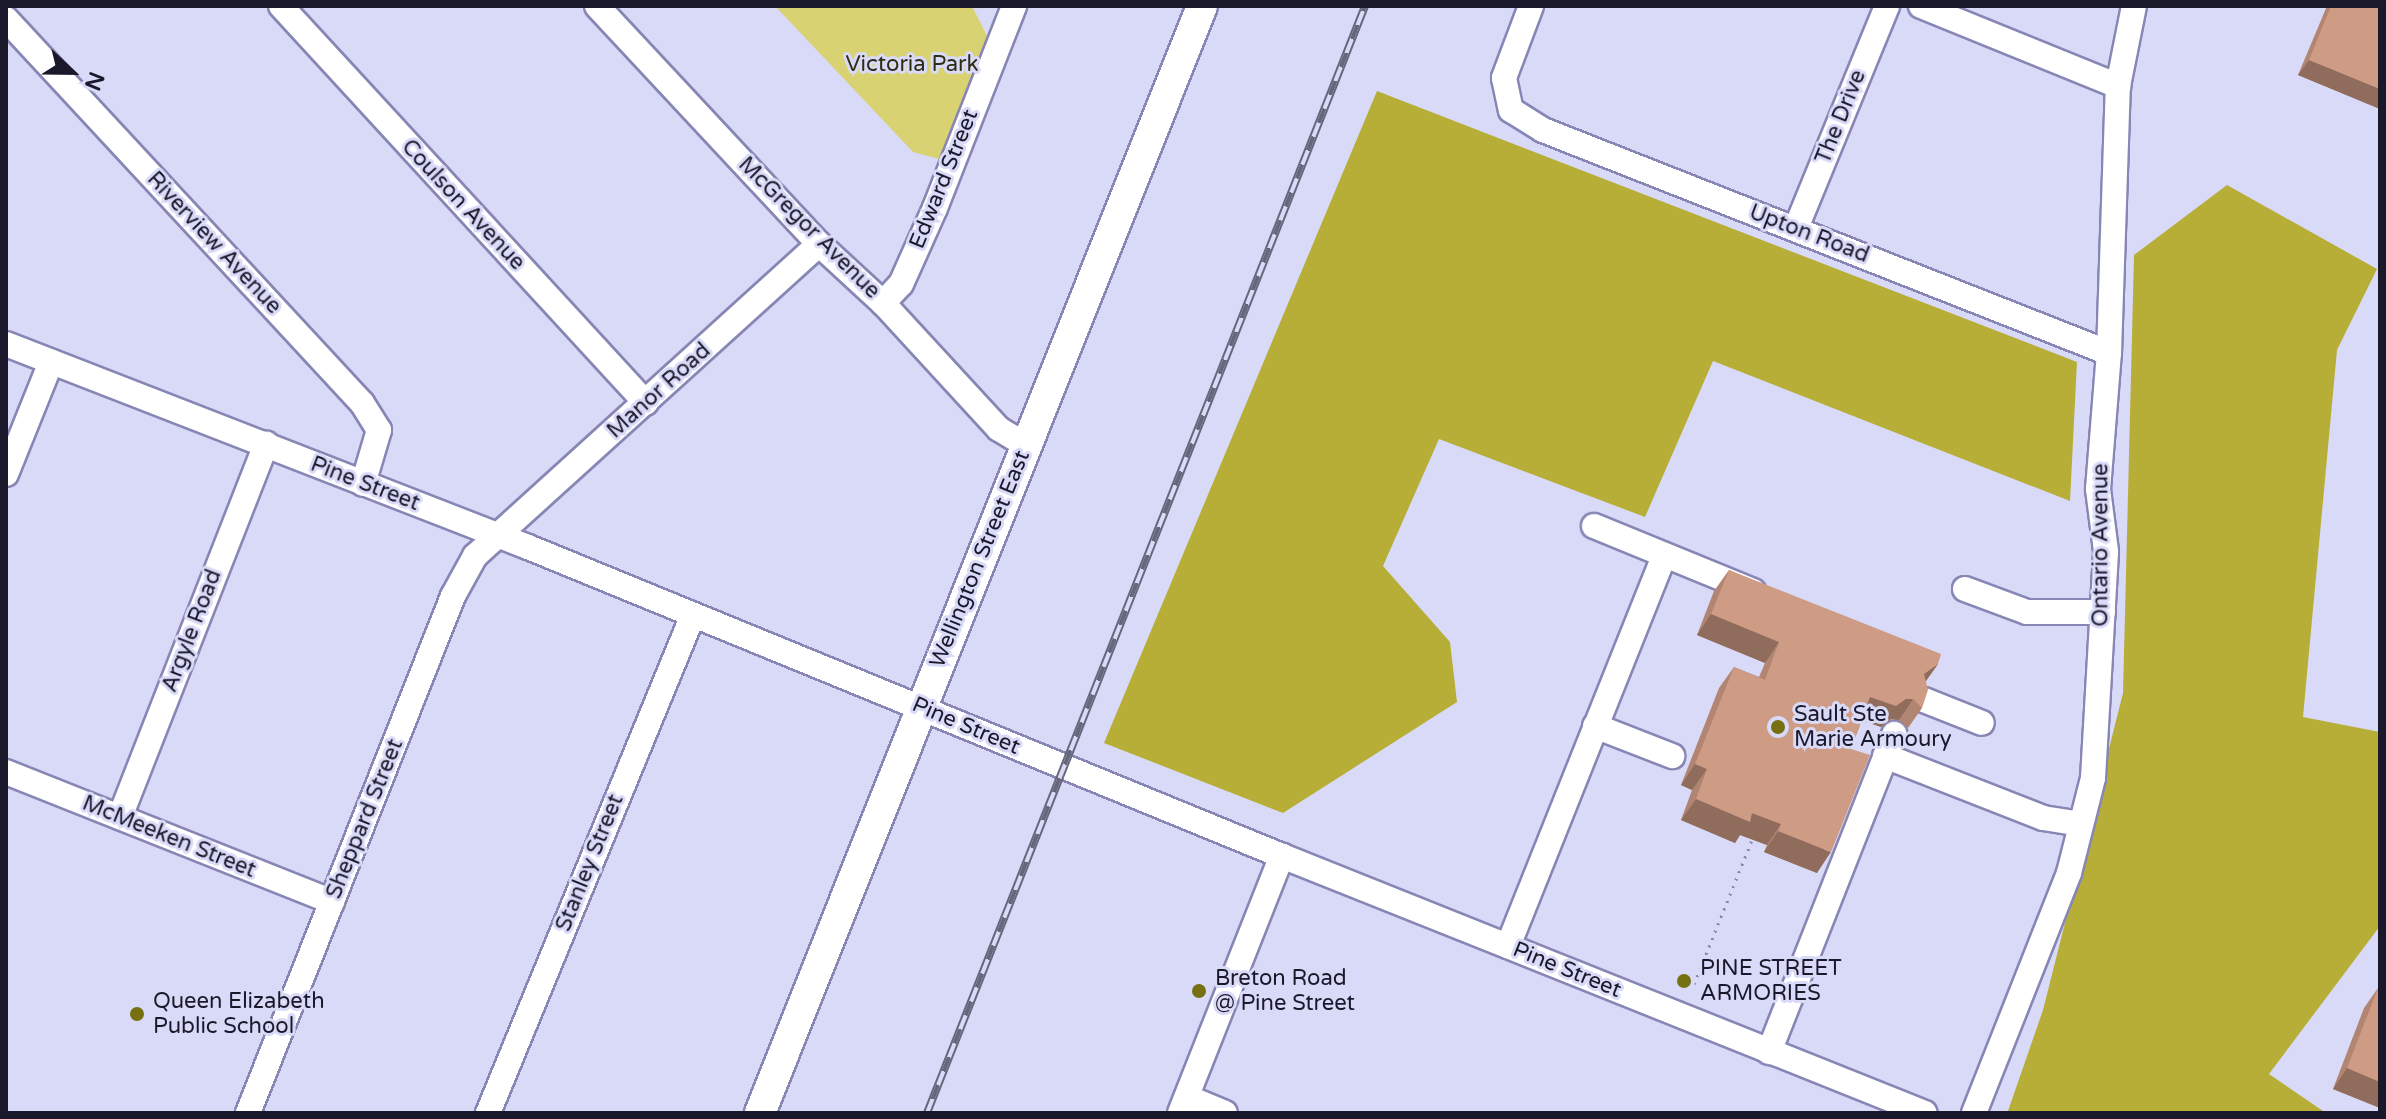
<!DOCTYPE html>
<style>
body{margin:0}
#map{position:relative;width:2386px;height:1119px;overflow:hidden;background:#d9daf8;font-family:"Varela Round",sans-serif}
div>[style]{position:absolute}
[style*='--x']{left:calc(var(--x)*1px);top:calc(var(--y)*1px);width:calc(var(--w)*1px);rotate:calc(var(--a)*1deg)}
.green>*{inset:0;background:#d8d273}
.forest>*{inset:0;background:#b7ae38}
.path>*{height:3px;margin-top:-1.5px;transform-origin:0;background:repeating-linear-gradient(90deg,#8989a2 0 2px,transparent 0 8px)}
.roads{filter:drop-shadow(2px 0 #8786b4) drop-shadow(-2px 0 #8786b4) drop-shadow(0 2px #8786b4) drop-shadow(0 -2px #8786b4)}
.minor>*{height:24px;margin:-12px;padding:0 12px;transform-origin:12px;border-radius:12px;background:#fff}
.major>*{height:30px;margin:-15px;padding:0 15px;transform-origin:15px;border-radius:15px;background:#fff}
.rail>*{height:8px;margin-top:-4px;transform-origin:0;background:repeating-linear-gradient(90deg,#d9daf8 0 15px,#66667c 0 30px);box-sizing:border-box;border-block:2px solid #66667c}
.wall>*{inset:0;background:#b18572}
.shaded-wall>*{inset:0;background:#906c5d}
.building>*{inset:0;background:#ce9b85}
.dots>*{width:22px;height:22px;translate:-50% -50%;box-sizing:border-box;border:4px solid #d9daf8;border-radius:50%}
span{translate:-50% -50%;white-space:nowrap;text-align:center;line-height:1.15;-webkit-text-stroke:6px #d9daf8;paint-order:stroke}
.park-label{font-size:22px;color:#2e2d14}
.street-label{font-size:22px;color:#1a192b}
.poi-label{font-size:22px;color:#1a192b}
.left{translate:0 -50%;text-align:left}
.frame{position:absolute;inset:0;border:8px solid #1a192b;pointer-events:none}
.north{position:absolute;left:32px;top:32px;width:80px;height:80px;-webkit-text-stroke:6px #d9daf8;paint-order:stroke;rotate:112deg;font-size:22px;font-weight:700;line-height:32px;text-align:center;color:#1a192b}
.north::after{content:'';display:block;margin:auto;width:28px;height:36px;background:#1a192b;clip-path:polygon(50% 0,100% 100%,50% 72%,0 100%)}
</style>
<div id="map">
<div class="green">
<div style="clip-path:polygon(775px 6px,972px 6px,987px 36px,939px 159px,913px 152px)"></div>
</div>
<div class="forest">
<div style="clip-path:polygon(1377px 91px,2077px 362px,2070px 501px,1713px 361px,1645px 517px,1439px 439px,1383px 566px,1450px 642px,1457px 702px,1283px 813px,1104px 743px)"></div>
<div style="clip-path:polygon(2227px 185px,2377px 269px,2337px 350px,2303px 717px,2380px 732px,2380px 926px,2269px 1074px,2326px 1113px,2014px 1113px,2008px 1111px,2043px 1010px,2123px 693px,2134px 255px)"></div>
</div>
<div class="path">
<div style="--x:1694;--y:984;--w:155;--a:-68.1"></div>
</div>
<div class="roads">
<div class="minor">
<div style="--x:281;--y:6;--w:539;--a:47.4"></div>
<div style="--x:597;--y:6;--w:325;--a:47"></div>
<div style="--x:819;--y:244;--w:87;--a:42.7"></div>
<div style="--x:883;--y:303;--w:171;--a:47.4"></div>
<div style="--x:999;--y:429;--w:31;--a:31"></div>
<div style="--x:1531;--y:6;--w:77;--a:110.6"></div>
<div style="--x:1504;--y:78;--w:33;--a:78"></div>
<div style="--x:1511;--y:110;--w:38;--a:32"></div>
<div style="--x:1543;--y:130;--w:608;--a:21.5"></div>
<div style="--x:1921;--y:6;--w:213;--a:22.1"></div>
<div style="--x:6;--y:19;--w:524;--a:47.17"></div>
<div style="--x:362;--y:403;--w:32;--a:58"></div>
<div style="--x:379;--y:430;--w:56;--a:106.5"></div>
<div style="--x:1796;--y:228;--w:240;--a:-67.7"></div>
<div style="--x:883;--y:303;--w:26;--a:-47"></div>
<div style="--x:901;--y:284;--w:83;--a:-65.9"></div>
<div style="--x:935;--y:208;--w:217;--a:-68.6"></div>
<div style="--x:6;--y:344;--w:560;--a:21.25"></div>
<div style="--x:528;--y:547;--w:815;--a:22.28"></div>
<div style="--x:1282;--y:856;--w:692;--a:21.79"></div>
<div style="--x:6;--y:474;--w:121;--a:-68.1"></div>
<div style="--x:1594;--y:526;--w:172;--a:22.2"></div>
<div style="--x:1965;--y:589;--w:66;--a:20.4"></div>
<div style="--x:2027;--y:612;--w:76;--a:0"></div>
<div style="--x:1924;--y:700;--w:62;--a:21.6"></div>
<div style="--x:1595;--y:726;--w:83;--a:21.3"></div>
<div style="--x:1885;--y:756;--w:170;--a:21.4"></div>
<div style="--x:2043;--y:818;--w:38;--a:9"></div>
<div style="--x:6;--y:772;--w:351;--a:21.7"></div>
<div style="--x:120;--y:817;--w:401;--a:-68.6"></div>
<div style="--x:1508;--y:946;--w:421;--a:-68.2"></div>
<div style="--x:1769;--y:1052;--w:342;--a:-68.5"></div>
<div style="--x:1187;--y:1097;--w:41;--a:22.8"></div>
<div style="--x:248;--y:1113;--w:556;--a:-68.37"></div>
<div style="--x:453;--y:596;--w:46;--a:-61.2"></div>
<div style="--x:475;--y:556;--w:464;--a:-42.2"></div>
<div style="--x:488;--y:1113;--w:539;--a:-67.63"></div>
<div style="--x:1180;--y:1113;--w:277;--a:-68.4"></div>
<div style="--x:1974;--y:1113;--w:258;--a:-68.4"></div>
<div style="--x:2069;--y:873;--w:98;--a:-75.8"></div>
<div style="--x:2093;--y:778;--w:227;--a:-86.7"></div>
<div style="--x:2106;--y:551;--w:63;--a:-97.4"></div>
<div style="--x:2098;--y:489;--w:136;--a:-85.4"></div>
<div style="--x:2109;--y:353;--w:267;--a:-88.1"></div>
<div style="--x:2118;--y:86;--w:82;--a:-78.7"></div>
</div>
<div class="major">
<div style="--x:760;--y:1113;--w:1192;--a:-68.23"></div>
</div>
</div>
<div class="rail">
<div style="--x:927;--y:1113;--w:1191;--a:-68.41"></div>
</div>
<div class="wall">
<div style="clip-path:polygon(2327px 6px,2380px 6px,2380px 109px,2298px 75px)"></div>
<div style="clip-path:polygon(1729px 570px,1938px 664px,1926px 681px,1922px 708px,1908px 728px,1899px 720px,1891px 719px,1881px 727px,1862px 720px,1851px 749px,1817px 873px,1764px 852px,1767px 845px,1740px 835px,1735px 843px,1681px 820px,1692px 790px,1681px 785px,1719px 688px,1734px 667px,1759px 677px,1765px 663px,1697px 635px,1714px 591px)"></div>
<div style="clip-path:polygon(2378px 988px,2380px 1108px,2333px 1089px,2364px 1008px)"></div>
</div>
<div class="shaded-wall">
<div style="clip-path:polygon(2309px 60px,2380px 89px,2380px 109px,2298px 75px)"></div>
<div style="clip-path:polygon(1711px 614px,1779px 642px,1765px 663px,1697px 635px)"></div>
<div style="clip-path:polygon(1938px 664px,1923px 685px,1924px 674px)"></div>
<div style="clip-path:polygon(1870px 697px,1906px 699px,1913px 699px,1899px 720px,1891px 719px,1881px 727px,1855px 718px)"></div>
<div style="clip-path:polygon(1695px 764px,1707px 769px,1692px 790px,1681px 785px)"></div>
<div style="clip-path:polygon(1696px 799px,1752px 813px,1781px 824px,1767px 845px,1740px 835px,1735px 843px,1681px 820px)"></div>
<div style="clip-path:polygon(1778px 831px,1831px 852px,1817px 873px,1764px 852px)"></div>
<div style="clip-path:polygon(2347px 1068px,2380px 1082px,2380px 1108px,2333px 1089px)"></div>
</div>
<div class="building">
<div style="clip-path:polygon(2331px 6px,2380px 6px,2380px 89px,2309px 60px)"></div>
<div style="clip-path:polygon(1729px 570px,1941px 654px,1938px 664px,1924px 674px,1928px 690px,1922px 708px,1913px 699px,1906px 699px,1896px 706px,1870px 697px,1851px 749px,1870px 755px,1831px 852px,1778px 831px,1781px 824px,1752px 813px,1750px 822px,1696px 799px,1707px 769px,1695px 764px,1734px 667px,1765px 680px,1779px 642px,1711px 614px)"></div>
<div style="clip-path:polygon(2378px 988px,2380px 988px,2380px 1082px,2347px 1068px)"></div>
</div>
<div class="dots">
<div style="left:1778px;top:727px;background:#777011"></div>
<div style="left:1684px;top:981px;background:#777011"></div>
<div style="left:1199px;top:991px;background:#777011"></div>
<div style="left:137px;top:1014px;background:#777011"></div>
</div>
<div class="park-label">
<span style="left:912px;top:65px">Victoria Park</span>
</div>
<div class="street-label">
<span style="left:1841px;top:117px;rotate:-68deg">The Drive</span>
<span style="left:944px;top:179px;rotate:-68deg">Edward Street</span>
<span style="left:463px;top:205px;rotate:47deg">Coulson Avenue</span>
<span style="left:809px;top:228px;rotate:45deg">McGregor Avenue</span>
<span style="left:1809px;top:234px;rotate:21deg">Upton Road</span>
<span style="left:214px;top:243px;rotate:47deg">Riverview Avenue</span>
<span style="left:659px;top:391px;rotate:-42deg">Manor Road</span>
<span style="left:365px;top:484px;rotate:21deg">Pine Street</span>
<span style="left:2101px;top:545px;rotate:-90deg">Ontario Avenue</span>
<span style="left:980px;top:559px;rotate:-68deg">Wellington Street East</span>
<span style="left:192px;top:631px;rotate:-69deg">Argyle Road</span>
<span style="left:966px;top:726px;rotate:23deg">Pine Street</span>
<span style="left:365px;top:819px;rotate:-68deg">Sheppard Street</span>
<span style="left:169px;top:837px;rotate:22deg">McMeeken Street</span>
<span style="left:590px;top:863px;rotate:-68deg">Stanley Street</span>
<span style="left:1567px;top:970px;rotate:22deg">Pine Street</span>
</div>
<div class="poi-label">
<span class="left" style="left:1794px;top:727px">Sault Ste<br>Marie Armoury</span>
<span class="left" style="left:1700px;top:981px">PINE STREET<br>ARMORIES</span>
<span class="left" style="left:1215px;top:991px">Breton Road<br>@ Pine Street</span>
<span class="left" style="left:153px;top:1014px">Queen Elizabeth<br>Public School</span>
</div>
<div class="frame"></div>
<div class="north">N</div>
</div>
